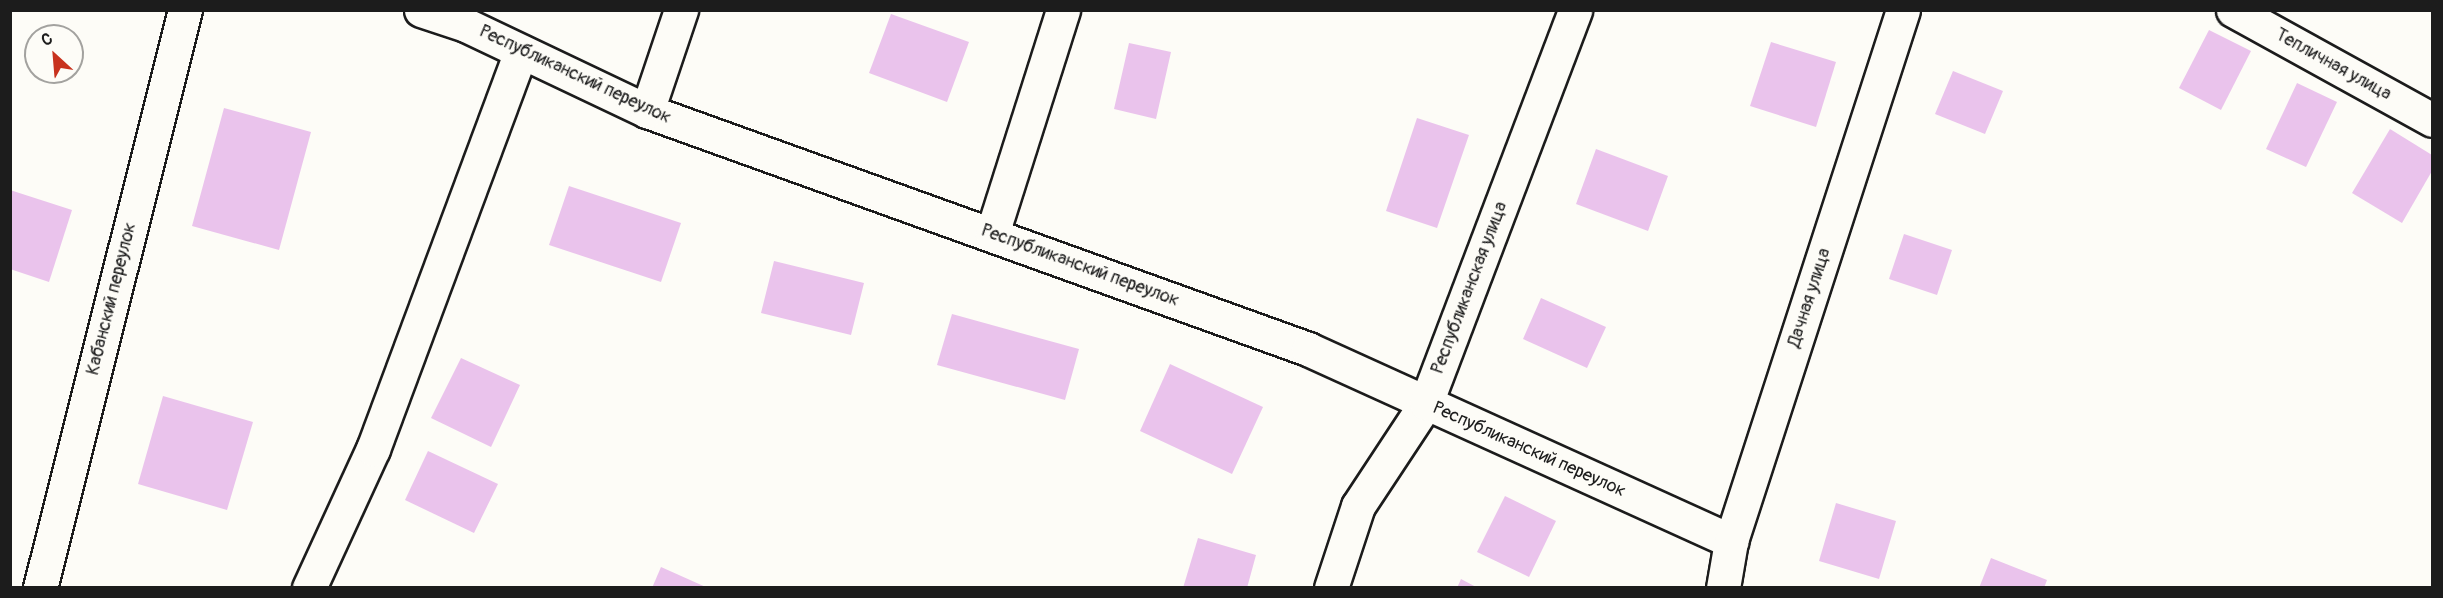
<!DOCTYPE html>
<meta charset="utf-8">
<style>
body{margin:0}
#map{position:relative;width:2443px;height:598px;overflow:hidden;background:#fdfcf7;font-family:Pangolin,sans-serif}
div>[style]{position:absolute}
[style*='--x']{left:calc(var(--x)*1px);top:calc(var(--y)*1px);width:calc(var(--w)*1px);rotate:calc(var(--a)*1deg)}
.building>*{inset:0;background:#eac3ec}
.roads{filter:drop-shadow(2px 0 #1c1c1c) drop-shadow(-2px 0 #1c1c1c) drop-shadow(0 2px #1c1c1c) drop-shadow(0 -2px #1c1c1c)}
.minor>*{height:33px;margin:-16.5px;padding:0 16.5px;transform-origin:16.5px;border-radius:16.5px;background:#fdfcf7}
.tertiary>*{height:33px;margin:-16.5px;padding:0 16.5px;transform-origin:16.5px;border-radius:16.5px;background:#fdfcf7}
span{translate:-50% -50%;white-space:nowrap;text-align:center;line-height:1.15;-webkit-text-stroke:5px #fdfcf7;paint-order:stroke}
.street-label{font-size:18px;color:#1c1c1c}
.frame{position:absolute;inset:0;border:12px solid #1c1c1c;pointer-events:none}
.north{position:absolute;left:24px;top:24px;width:60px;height:60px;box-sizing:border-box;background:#fdfcf7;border:2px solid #a3a29f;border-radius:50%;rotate:334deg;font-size:16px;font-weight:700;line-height:24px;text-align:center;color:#1c1c1c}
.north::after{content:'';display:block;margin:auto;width:21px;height:27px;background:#c8321e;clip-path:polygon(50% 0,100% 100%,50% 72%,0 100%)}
</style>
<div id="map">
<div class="building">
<div style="clip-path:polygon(891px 14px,969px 42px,947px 102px,869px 73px)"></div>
<div style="clip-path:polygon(2209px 30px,2251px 51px,2221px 110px,2179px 88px)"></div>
<div style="clip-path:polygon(1771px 42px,1836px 62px,1816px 127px,1750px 106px)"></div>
<div style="clip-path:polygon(1129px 43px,1171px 52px,1156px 119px,1114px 109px)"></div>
<div style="clip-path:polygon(1953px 71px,2003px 91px,1985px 134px,1935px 114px)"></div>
<div style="clip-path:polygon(2297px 83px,2337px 102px,2306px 167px,2266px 149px)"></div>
<div style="clip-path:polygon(224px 108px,311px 132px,279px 250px,192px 226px)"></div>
<div style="clip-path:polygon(1417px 118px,1469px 135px,1437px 228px,1386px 211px)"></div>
<div style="clip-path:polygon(2390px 129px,2432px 155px,2432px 171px,2402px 223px,2352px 193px)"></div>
<div style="clip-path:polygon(1596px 149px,1668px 176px,1648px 231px,1576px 204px)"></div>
<div style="clip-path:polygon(569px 186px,681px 223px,661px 282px,549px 245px)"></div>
<div style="clip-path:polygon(10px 190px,72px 210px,49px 282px,10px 269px)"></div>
<div style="clip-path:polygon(1904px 234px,1952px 250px,1937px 295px,1889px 279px)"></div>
<div style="clip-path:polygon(774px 261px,864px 283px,851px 335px,761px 313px)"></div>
<div style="clip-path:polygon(1541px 298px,1606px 327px,1587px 368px,1523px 339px)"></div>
<div style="clip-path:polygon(952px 314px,1079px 349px,1065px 400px,937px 365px)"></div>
<div style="clip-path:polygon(461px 358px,520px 385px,491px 447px,431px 418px)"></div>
<div style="clip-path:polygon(1170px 364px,1263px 407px,1232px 474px,1140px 431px)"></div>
<div style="clip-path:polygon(163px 396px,253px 422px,227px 510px,138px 484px)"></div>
<div style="clip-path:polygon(428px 451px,498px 484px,474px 533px,405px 500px)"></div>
<div style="clip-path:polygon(1505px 496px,1556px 521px,1529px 577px,1477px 552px)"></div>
<div style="clip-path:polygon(1836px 503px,1896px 521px,1879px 579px,1819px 561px)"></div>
<div style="clip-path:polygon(1198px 538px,1256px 555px,1247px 588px,1183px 588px)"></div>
<div style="clip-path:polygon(1991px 558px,2047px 580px,2044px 588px,1979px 588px)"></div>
<div style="clip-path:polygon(661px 567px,708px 588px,652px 588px)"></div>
<div style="clip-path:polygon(1461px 579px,1478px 588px,1457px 588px)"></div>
</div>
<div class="roads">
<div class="minor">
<div style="--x:421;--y:10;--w:47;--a:18.4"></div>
<div style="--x:466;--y:25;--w:200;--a:25.4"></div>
<div style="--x:647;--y:111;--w:703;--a:19.8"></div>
<div style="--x:1308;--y:349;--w:465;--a:24.4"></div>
<div style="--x:2233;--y:10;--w:227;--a:28.9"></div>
<div style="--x:647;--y:111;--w:107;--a:-71.4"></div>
<div style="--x:992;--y:234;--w:235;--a:-72.4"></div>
<div style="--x:40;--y:588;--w:596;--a:-75.92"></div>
<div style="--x:309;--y:588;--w:153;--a:-65.3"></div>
<div style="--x:373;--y:449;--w:424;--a:-69.6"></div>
<div style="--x:1331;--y:588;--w:86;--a:-71.8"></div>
<div style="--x:1358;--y:506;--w:123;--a:-56.6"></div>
<div style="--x:1426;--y:403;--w:420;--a:-69.2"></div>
</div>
<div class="tertiary">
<div style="--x:1723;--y:588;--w:48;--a:-80.3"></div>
<div style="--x:1731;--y:541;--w:558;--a:-72.05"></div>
</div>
</div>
<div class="street-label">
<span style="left:2333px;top:65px;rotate:29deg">Тепличная улица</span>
<span style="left:575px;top:75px;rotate:25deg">Республиканский переулок</span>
<span style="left:1080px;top:266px;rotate:20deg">Республиканский переулок</span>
<span style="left:1470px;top:288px;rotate:-69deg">Республиканская улица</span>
<span style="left:1810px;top:298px;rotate:-72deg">Дачная улица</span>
<span style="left:112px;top:299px;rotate:-76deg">Кабанский переулок</span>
<span style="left:1529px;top:450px;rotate:24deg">Республиканский переулок</span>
</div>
<div class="frame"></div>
<div class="north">С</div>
</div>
